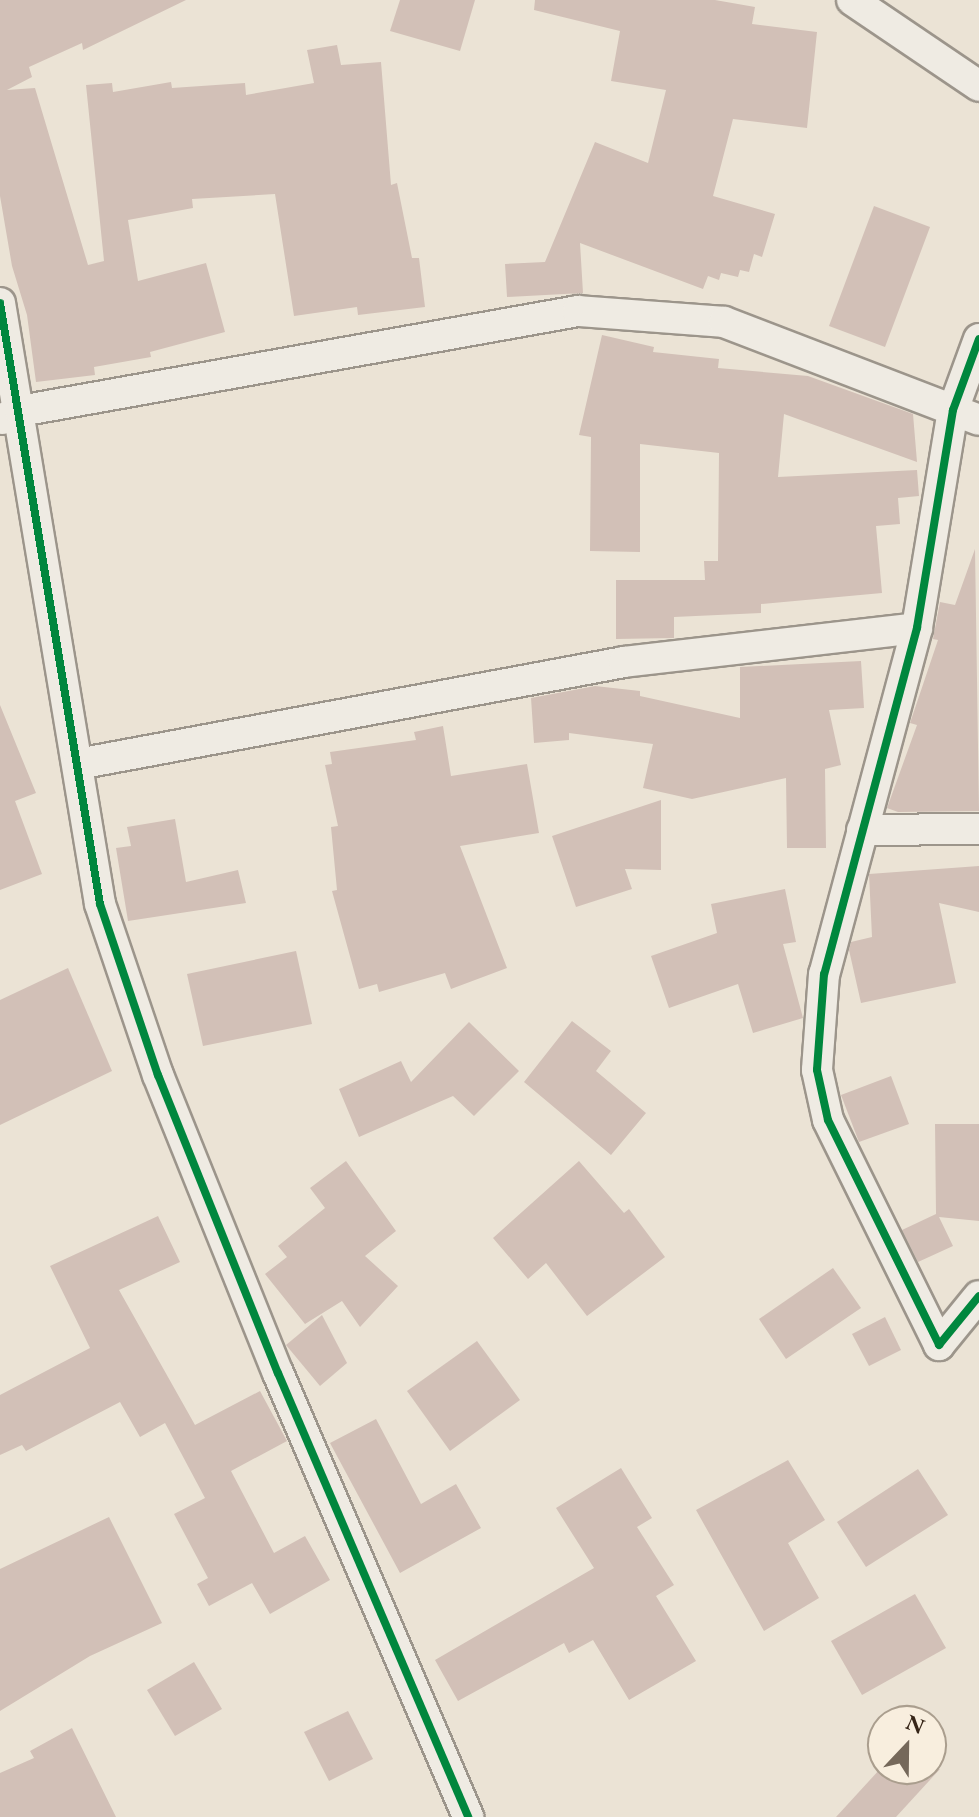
<!DOCTYPE html>
<style>
body{margin:0}
#map{position:relative;width:979px;height:1817px;overflow:hidden;background:#ebe3d5;font-family:"EB Garamond",serif}
div>[style]{position:absolute}
[style*='--x']{left:calc(var(--x)*1px);top:calc(var(--y)*1px);width:calc(var(--w)*1px);rotate:calc(var(--a)*1deg)}
.building>*{inset:0;background:#d2c0b7}
.roads{filter:drop-shadow(2px 0 #9c958b) drop-shadow(-2px 0 #9c958b) drop-shadow(0 2px #9c958b) drop-shadow(0 -2px #9c958b)}
.street>*{height:30px;margin:-15px;padding:0 15px;transform-origin:15px;border-radius:15px;background:#efebe3}
.cycleway>*{height:8px;margin:-4px;padding:0 4px;transform-origin:4px;border-radius:4px;background:#00873e}
span{translate:-50% -50%;white-space:nowrap;text-align:center;line-height:1.15;-webkit-text-stroke:8px #f8eede;paint-order:stroke}
.north{position:absolute;left:867px;top:1705px;width:80px;height:80px;box-sizing:border-box;background:#f8eede;border:2px solid #aa9e8e;border-radius:50%;rotate:22deg;font-size:22px;font-weight:700;line-height:32px;text-align:center;color:#362517}
.north::after{content:'';display:block;margin:auto;width:28px;height:36px;background:#75685a;clip-path:polygon(50% 0,100% 100%,50% 72%,0 100%)}
</style>
<div id="map">
<div class="building">
<div style="clip-path:polygon(0 0,186px 0,83px 50px,82px 43px,29px 67px,32px 77px,7px 90px,35px 88px,88px 265px,104px 261px,86px 85px,112px 83px,113px 92px,171px 82px,172px 88px,245px 83px,246px 95px,314px 83px,307px 50px,337px 45px,341px 65px,381px 62px,391px 185px,397px 183px,412px 258px,419px 258px,425px 307px,358px 315px,357px 307px,294px 316px,275px 194px,192px 199px,193px 208px,128px 220px,138px 281px,206px 263px,225px 332px,150px 352px,151px 357px,94px 367px,95px 375px,36px 382px,27px 315px,12px 266px,0 196px)"></div>
<div style="clip-path:polygon(400px 0,475px 0,460px 51px,390px 31px)"></div>
<div style="clip-path:polygon(535px 0,715px 0,755px 7px,752px 24px,817px 32px,807px 128px,733px 119px,713px 196px,775px 214px,762px 257px,754px 254px,749px 272px,740px 270px,738px 277px,721px 273px,719px 280px,708px 276px,703px 289px,580px 243px,583px 293px,507px 297px,505px 264px,545px 262px,595px 142px,648px 163px,666px 90px,611px 81px,620px 31px,534px 10px)"></div>
<div style="clip-path:polygon(874px 206px,930px 227px,885px 347px,829px 326px)"></div>
<div style="clip-path:polygon(602px 335px,654px 347px,653px 352px,719px 359px,718px 368px,808px 376px,913px 414px,917px 462px,784px 414px,778px 477px,917px 470px,919px 496px,898px 498px,900px 524px,876px 526px,882px 593px,761px 604px,761px 613px,674px 617px,674px 638px,616px 639px,616px 580px,705px 580px,704px 561px,718px 561px,719px 453px,640px 444px,640px 552px,590px 551px,591px 437px,579px 435px)"></div>
<div style="clip-path:polygon(975px 549px,979px 811px,898px 812px,887px 808px,917px 725px,910px 723px,938px 640px,933px 639px,940px 602px,955px 605px)"></div>
<div style="clip-path:polygon(861px 661px,864px 708px,829px 710px,841px 765px,825px 769px,826px 848px,787px 848px,786px 778px,692px 799px,643px 788px,653px 744px,569px 733px,569px 740px,534px 743px,531px 698px,595px 686px,640px 691px,640px 696px,740px 718px,740px 667px)"></div>
<div style="clip-path:polygon(0 705px,36px 793px,15px 801px,42px 874px,0 890px)"></div>
<div style="clip-path:polygon(443px 726px,451px 776px,527px 764px,539px 833px,460px 846px,507px 968px,451px 989px,445px 973px,379px 992px,377px 984px,359px 989px,332px 891px,337px 890px,331px 827px,338px 826px,325px 765px,332px 764px,330px 752px,416px 740px,414px 732px)"></div>
<div style="clip-path:polygon(661px 800px,661px 870px,625px 869px,632px 889px,576px 907px,552px 836px)"></div>
<div style="clip-path:polygon(175px 819px,186px 882px,238px 870px,246px 903px,128px 921px,116px 848px,131px 846px,127px 827px)"></div>
<div style="clip-path:polygon(979px 866px,979px 912px,939px 903px,956px 983px,861px 1003px,849px 950px,851px 942px,872px 937px,869px 874px)"></div>
<div style="clip-path:polygon(785px 889px,796px 942px,783px 944px,803px 1018px,753px 1033px,738px 984px,669px 1008px,651px 956px,717px 933px,711px 904px)"></div>
<div style="clip-path:polygon(296px 951px,312px 1024px,203px 1046px,187px 974px)"></div>
<div style="clip-path:polygon(68px 968px,112px 1071px,0 1125px,0 1000px)"></div>
<div style="clip-path:polygon(572px 1021px,611px 1051px,596px 1071px,646px 1113px,611px 1155px,524px 1082px)"></div>
<div style="clip-path:polygon(469px 1022px,519px 1071px,474px 1116px,453px 1096px,359px 1137px,339px 1089px,401px 1061px,411px 1082px)"></div>
<div style="clip-path:polygon(891px 1076px,909px 1124px,859px 1142px,841px 1095px)"></div>
<div style="clip-path:polygon(935px 1124px,979px 1124px,979px 1221px,939px 1217px,953px 1246px,918px 1262px,902px 1230px,936px 1214px)"></div>
<div style="clip-path:polygon(346px 1161px,396px 1231px,365px 1256px,398px 1286px,360px 1327px,342px 1301px,305px 1324px,265px 1274px,287px 1257px,278px 1246px,325px 1208px,310px 1188px)"></div>
<div style="clip-path:polygon(579px 1161px,624px 1213px,629px 1209px,665px 1257px,587px 1316px,546px 1263px,528px 1279px,493px 1238px)"></div>
<div style="clip-path:polygon(158px 1216px,180px 1262px,119px 1290px,195px 1425px,260px 1391px,287px 1441px,231px 1471px,274px 1553px,305px 1536px,330px 1580px,270px 1614px,252px 1583px,209px 1606px,197px 1584px,208px 1578px,174px 1514px,205px 1498px,165px 1423px,140px 1437px,120px 1402px,26px 1451px,22px 1445px,0 1455px,0 1395px,90px 1348px,50px 1266px)"></div>
<div style="clip-path:polygon(833px 1268px,861px 1308px,786px 1359px,759px 1319px)"></div>
<div style="clip-path:polygon(322px 1315px,347px 1363px,320px 1386px,286px 1345px)"></div>
<div style="clip-path:polygon(885px 1317px,901px 1350px,869px 1366px,852px 1334px)"></div>
<div style="clip-path:polygon(477px 1341px,520px 1400px,450px 1451px,407px 1391px)"></div>
<div style="clip-path:polygon(376px 1419px,421px 1504px,456px 1484px,481px 1528px,400px 1573px,330px 1443px)"></div>
<div style="clip-path:polygon(788px 1460px,825px 1520px,788px 1543px,819px 1598px,764px 1631px,696px 1510px)"></div>
<div style="clip-path:polygon(621px 1468px,652px 1518px,637px 1527px,674px 1585px,656px 1596px,696px 1661px,629px 1700px,593px 1640px,569px 1653px,564px 1643px,458px 1701px,435px 1660px,594px 1568px,556px 1508px)"></div>
<div style="clip-path:polygon(918px 1469px,948px 1515px,866px 1567px,837px 1522px)"></div>
<div style="clip-path:polygon(109px 1517px,162px 1623px,90px 1656px,0 1711px,0 1569px)"></div>
<div style="clip-path:polygon(915px 1594px,946px 1648px,862px 1695px,831px 1641px)"></div>
<div style="clip-path:polygon(194px 1662px,222px 1709px,175px 1736px,147px 1690px)"></div>
<div style="clip-path:polygon(348px 1711px,373px 1759px,329px 1781px,304px 1732px)"></div>
<div style="clip-path:polygon(72px 1728px,116px 1817px,0 1817px,0 1773px,34px 1758px,30px 1751px)"></div>
<div style="clip-path:polygon(880px 1769px,940px 1769px,896px 1817px,836px 1817px)"></div>
</div>
<div class="roads">
<div class="street">
<div style="--x:852;--y:0;--w:153;--a:34.1"></div>
<div style="--x:0;--y:303;--w:609;--a:80.55"></div>
<div style="--x:100;--y:904;--w:181;--a:71.3"></div>
<div style="--x:158;--y:1075;--w:321;--a:68.1"></div>
<div style="--x:278;--y:1373;--w:483;--a:66.8"></div>
<div style="--x:979;--y:339;--w:76;--a:110.1"></div>
<div style="--x:953;--y:410;--w:221;--a:99.4"></div>
<div style="--x:917;--y:628;--w:358;--a:105"></div>
<div style="--x:824;--y:974;--w:96;--a:94.2"></div>
<div style="--x:817;--y:1070;--w:51;--a:77.6"></div>
<div style="--x:828;--y:1120;--w:251;--a:63.7"></div>
<div style="--x:939;--y:1345;--w:63;--a:-50.8"></div>
<div style="--x:2;--y:419;--w:20;--a:-24"></div>
<div style="--x:20;--y:411;--w:567;--a:-10.16"></div>
<div style="--x:578;--y:311;--w:146;--a:4.3"></div>
<div style="--x:724;--y:322;--w:273;--a:21"></div>
<div style="--x:78;--y:764;--w:555;--a:-10.58"></div>
<div style="--x:624;--y:662;--w:295;--a:-6.6"></div>
<div style="--x:862;--y:830;--w:117;--a:-0.5"></div>
</div>
</div>
<div class="cycleway">
<div style="--x:0;--y:303;--w:609;--a:80.55"></div>
<div style="--x:100;--y:904;--w:181;--a:71.3"></div>
<div style="--x:158;--y:1075;--w:321;--a:68.1"></div>
<div style="--x:278;--y:1373;--w:483;--a:66.8"></div>
<div style="--x:979;--y:339;--w:76;--a:110.1"></div>
<div style="--x:953;--y:410;--w:221;--a:99.4"></div>
<div style="--x:917;--y:628;--w:358;--a:105"></div>
<div style="--x:824;--y:974;--w:96;--a:94.2"></div>
<div style="--x:817;--y:1070;--w:51;--a:77.6"></div>
<div style="--x:828;--y:1120;--w:251;--a:63.7"></div>
<div style="--x:939;--y:1345;--w:63;--a:-50.8"></div>
</div>
<div class="north">N</div>
</div>
